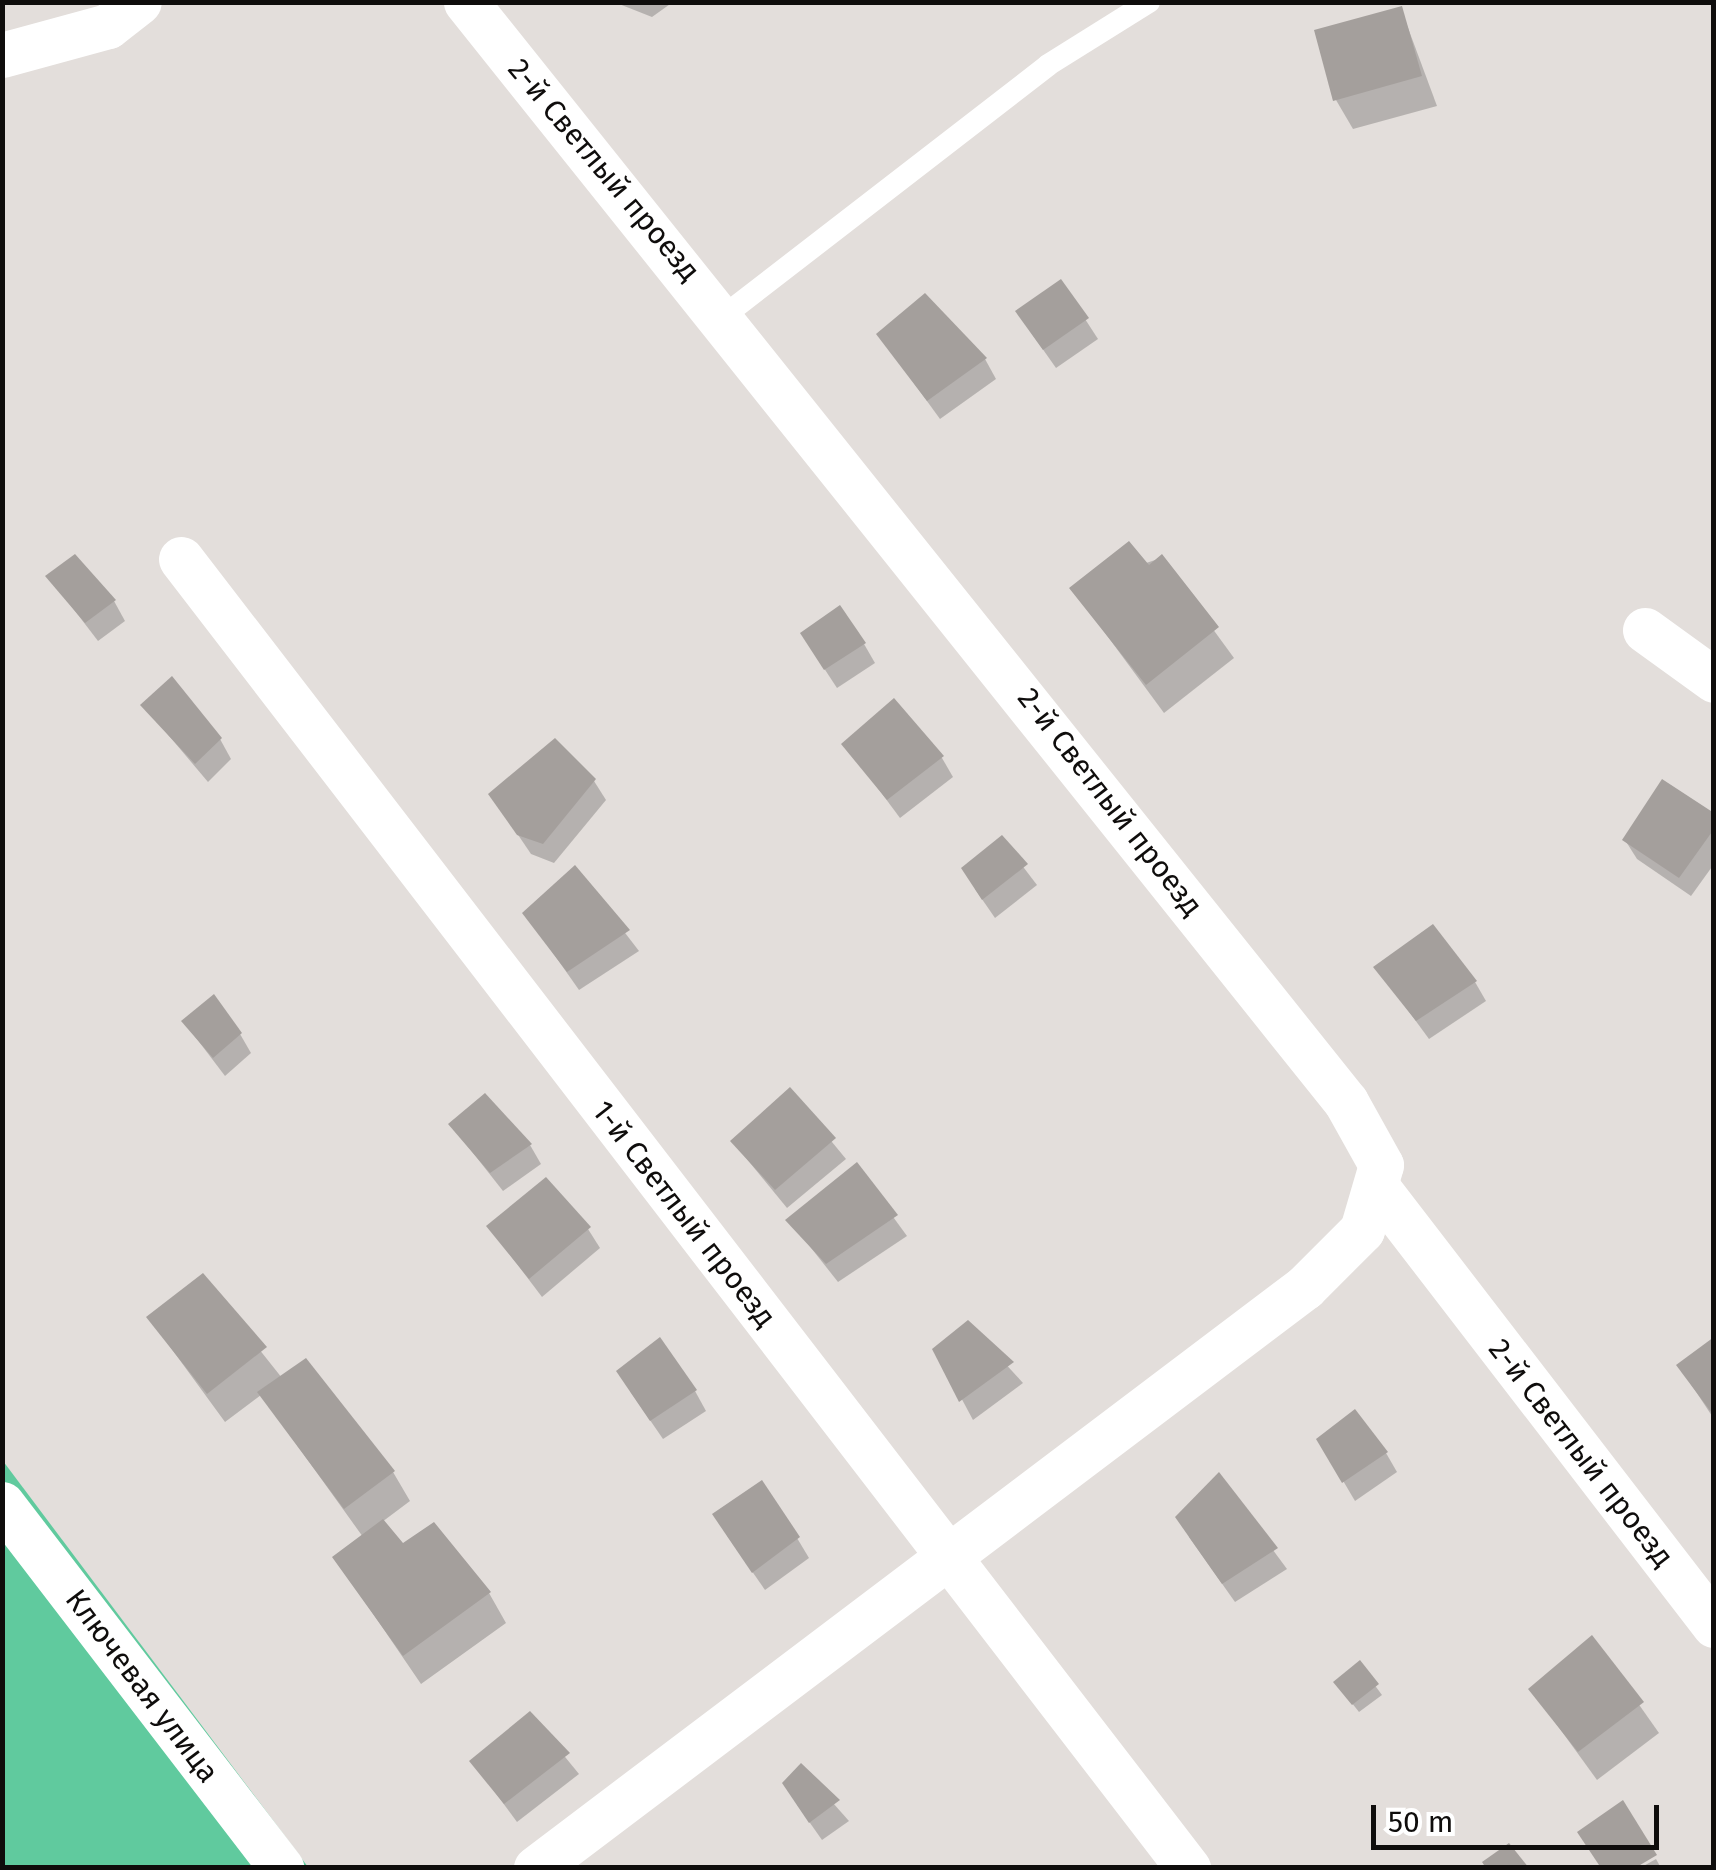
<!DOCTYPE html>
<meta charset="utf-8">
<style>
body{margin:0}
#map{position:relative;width:1716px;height:1870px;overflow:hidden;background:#e3dedb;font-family:"Fira Sans",sans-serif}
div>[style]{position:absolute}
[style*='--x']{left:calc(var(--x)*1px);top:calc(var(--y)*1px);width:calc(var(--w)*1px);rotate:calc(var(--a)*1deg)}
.green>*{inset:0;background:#60ca9e}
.shadow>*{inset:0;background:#0003}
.building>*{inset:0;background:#a49f9c}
.lane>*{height:22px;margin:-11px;padding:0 11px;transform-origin:11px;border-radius:11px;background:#fff}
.street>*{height:45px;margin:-22.5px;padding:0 22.5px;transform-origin:22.5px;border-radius:22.5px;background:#fff}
span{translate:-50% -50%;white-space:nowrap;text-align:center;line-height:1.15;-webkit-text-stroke:8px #fff;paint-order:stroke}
.street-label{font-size:30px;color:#0f0d0c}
.frame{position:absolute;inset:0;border:5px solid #0f0d0c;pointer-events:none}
.scale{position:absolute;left:1371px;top:1805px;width:288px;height:45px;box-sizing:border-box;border:5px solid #0f0d0c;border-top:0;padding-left:12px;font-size:30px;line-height:35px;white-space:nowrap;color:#0f0d0c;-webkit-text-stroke:8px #fff;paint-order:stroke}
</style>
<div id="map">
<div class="green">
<div style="clip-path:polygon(3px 1461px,308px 1867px,3px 1867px)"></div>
</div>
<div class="shadow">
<div style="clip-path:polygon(614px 2px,673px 2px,652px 17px)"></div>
<div style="clip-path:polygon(1401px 9px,1437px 106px,1353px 129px,1336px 100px)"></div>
<div style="clip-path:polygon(1061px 282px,1098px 339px,1056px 368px,1030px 331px)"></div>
<div style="clip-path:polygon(879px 335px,985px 359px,996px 379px,940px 419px)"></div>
<div style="clip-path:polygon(1161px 558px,1234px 658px,1164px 713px,1072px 588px)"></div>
<div style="clip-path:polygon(49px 577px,114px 601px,125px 621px,98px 641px)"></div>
<div style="clip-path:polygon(864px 644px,875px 663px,837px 688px,814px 653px)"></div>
<div style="clip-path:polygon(143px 705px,220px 739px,231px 759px,208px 782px)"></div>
<div style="clip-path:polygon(845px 744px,942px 758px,953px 777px,900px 818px)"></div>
<div style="clip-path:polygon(594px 781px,606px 800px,554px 863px,531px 854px,491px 795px)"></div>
<div style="clip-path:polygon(1714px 816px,1714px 864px,1691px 896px,1637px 859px,1625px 840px)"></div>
<div style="clip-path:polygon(1002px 839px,1037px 885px,995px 918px,975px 889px)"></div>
<div style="clip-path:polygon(575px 868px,639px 951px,579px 990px,525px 913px)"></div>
<div style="clip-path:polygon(1377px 968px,1475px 982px,1486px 1001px,1429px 1039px)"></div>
<div style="clip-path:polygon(184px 1022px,240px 1034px,251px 1053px,225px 1076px)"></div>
<div style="clip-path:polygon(790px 1091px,846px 1159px,787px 1208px,733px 1142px)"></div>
<div style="clip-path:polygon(451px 1125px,530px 1145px,541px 1164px,503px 1191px)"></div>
<div style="clip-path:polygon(856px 1166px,907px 1236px,838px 1282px,789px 1220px)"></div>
<div style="clip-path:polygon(489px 1227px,588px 1229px,600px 1248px,542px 1297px)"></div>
<div style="clip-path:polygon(202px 1277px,282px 1378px,393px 1472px,410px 1501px,382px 1522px,402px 1546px,489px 1593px,506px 1623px,421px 1684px,335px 1558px,363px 1537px,261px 1395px,225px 1422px,149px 1318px)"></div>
<div style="clip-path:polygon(968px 1323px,1023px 1383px,973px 1420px,935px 1349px)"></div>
<div style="clip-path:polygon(1714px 1343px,1714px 1419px,1679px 1366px)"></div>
<div style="clip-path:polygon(630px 1391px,695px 1391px,706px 1411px,663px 1439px)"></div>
<div style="clip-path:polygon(1319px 1440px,1386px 1453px,1397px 1472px,1355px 1501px)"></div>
<div style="clip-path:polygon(1218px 1476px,1287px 1569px,1235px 1602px,1189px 1537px)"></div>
<div style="clip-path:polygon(726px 1534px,797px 1538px,809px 1558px,765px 1590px)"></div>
<div style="clip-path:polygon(1592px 1638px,1659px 1733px,1597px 1780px,1531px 1689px)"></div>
<div style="clip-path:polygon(1359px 1664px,1382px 1695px,1359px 1712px,1336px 1683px)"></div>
<div style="clip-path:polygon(530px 1714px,579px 1774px,517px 1822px,472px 1761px)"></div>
<div style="clip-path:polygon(801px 1767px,849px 1821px,822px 1840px,796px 1803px)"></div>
<div style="clip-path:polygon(1656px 1859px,1661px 1868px,1640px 1868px)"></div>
</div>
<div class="building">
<div style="clip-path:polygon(1402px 6px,1422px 76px,1333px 101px,1314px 30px)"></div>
<div style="clip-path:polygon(1061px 279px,1089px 318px,1043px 350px,1015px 311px)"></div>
<div style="clip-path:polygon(925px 293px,987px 358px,927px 401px,876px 334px)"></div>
<div style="clip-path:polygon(1129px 541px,1149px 565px,1162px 554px,1219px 627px,1146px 685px,1069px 588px)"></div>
<div style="clip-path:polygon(75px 554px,116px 600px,85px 623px,45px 576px)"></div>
<div style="clip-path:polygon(840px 605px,866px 643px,824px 670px,800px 633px)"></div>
<div style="clip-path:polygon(172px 676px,222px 738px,195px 764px,140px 705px)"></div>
<div style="clip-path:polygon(894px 698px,944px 756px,887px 800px,841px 744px)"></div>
<div style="clip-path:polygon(555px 738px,596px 779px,543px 844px,517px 835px,488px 794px)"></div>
<div style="clip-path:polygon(1662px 779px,1714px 813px,1714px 829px,1679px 878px,1622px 840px)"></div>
<div style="clip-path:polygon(1002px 835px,1028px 864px,982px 900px,961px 868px)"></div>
<div style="clip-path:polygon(575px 865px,630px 930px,567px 972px,522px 913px)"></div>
<div style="clip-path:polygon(1433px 924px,1477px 981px,1416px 1021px,1373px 967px)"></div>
<div style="clip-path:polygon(214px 994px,242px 1033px,213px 1058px,181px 1021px)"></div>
<div style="clip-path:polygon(790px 1087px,836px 1138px,775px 1190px,730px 1141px)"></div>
<div style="clip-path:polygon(485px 1093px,532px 1144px,490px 1173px,448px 1124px)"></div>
<div style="clip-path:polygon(857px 1162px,898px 1215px,826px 1264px,785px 1220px)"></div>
<div style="clip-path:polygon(546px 1177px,591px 1227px,529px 1279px,486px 1226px)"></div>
<div style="clip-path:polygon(203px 1273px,267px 1347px,207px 1394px,146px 1317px)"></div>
<div style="clip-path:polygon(968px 1320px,1014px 1362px,959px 1402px,932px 1349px)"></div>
<div style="clip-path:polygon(660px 1337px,697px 1390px,650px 1421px,616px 1371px)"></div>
<div style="clip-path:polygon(1714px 1337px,1714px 1416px,1676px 1365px)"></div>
<div style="clip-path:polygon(306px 1358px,395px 1471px,344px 1509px,257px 1392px)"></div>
<div style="clip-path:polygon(1355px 1409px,1388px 1452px,1342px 1483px,1316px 1439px)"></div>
<div style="clip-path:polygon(1219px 1472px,1278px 1548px,1222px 1584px,1175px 1517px)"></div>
<div style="clip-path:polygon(762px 1480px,800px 1537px,752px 1573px,712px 1514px)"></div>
<div style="clip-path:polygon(383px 1519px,403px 1543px,434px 1522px,491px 1592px,403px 1656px,332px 1557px)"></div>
<div style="clip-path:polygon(1592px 1635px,1644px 1702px,1578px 1752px,1528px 1689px)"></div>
<div style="clip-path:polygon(1360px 1660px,1379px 1684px,1352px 1705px,1333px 1682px)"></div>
<div style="clip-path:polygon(530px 1711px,570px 1753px,504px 1804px,469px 1761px)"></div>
<div style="clip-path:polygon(801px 1763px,840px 1800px,809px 1823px,782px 1783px)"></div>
<div style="clip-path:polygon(1623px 1800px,1657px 1855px,1635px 1868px,1601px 1868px,1577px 1832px)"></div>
<div style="clip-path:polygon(1509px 1843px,1529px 1868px,1486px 1868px,1482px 1862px)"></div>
</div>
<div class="lane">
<div style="--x:725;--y:315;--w:408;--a:-37.7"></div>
<div style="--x:1048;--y:65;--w:119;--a:-32"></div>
</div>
<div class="street">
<div style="--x:466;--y:2;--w:1409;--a:51.34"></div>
<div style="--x:1346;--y:1102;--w:72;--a:60.9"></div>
<div style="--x:1381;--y:1165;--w:68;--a:106.3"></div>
<div style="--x:1362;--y:1230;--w:81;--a:135"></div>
<div style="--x:1305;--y:1287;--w:964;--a:142.93"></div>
<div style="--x:2;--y:55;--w:110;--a:-15.3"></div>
<div style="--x:108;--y:26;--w:39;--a:-38"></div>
<div style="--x:181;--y:559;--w:1652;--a:52.43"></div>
<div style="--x:1645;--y:630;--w:85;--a:35.9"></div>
<div style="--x:1380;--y:1191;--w:548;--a:52.42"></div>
<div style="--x:2;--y:1504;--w:459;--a:52.5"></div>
</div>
<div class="street-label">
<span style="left:604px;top:170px;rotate:50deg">2-й Светлый проезд</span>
<span style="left:1110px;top:802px;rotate:52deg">2-й Светлый проезд</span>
<span style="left:684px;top:1214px;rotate:52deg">1-й Светлый проезд</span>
<span style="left:1581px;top:1453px;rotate:52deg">2-й Светлый проезд</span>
<span style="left:142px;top:1686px;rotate:53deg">Ключевая улица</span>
</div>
<div class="frame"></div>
<div class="scale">50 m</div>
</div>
